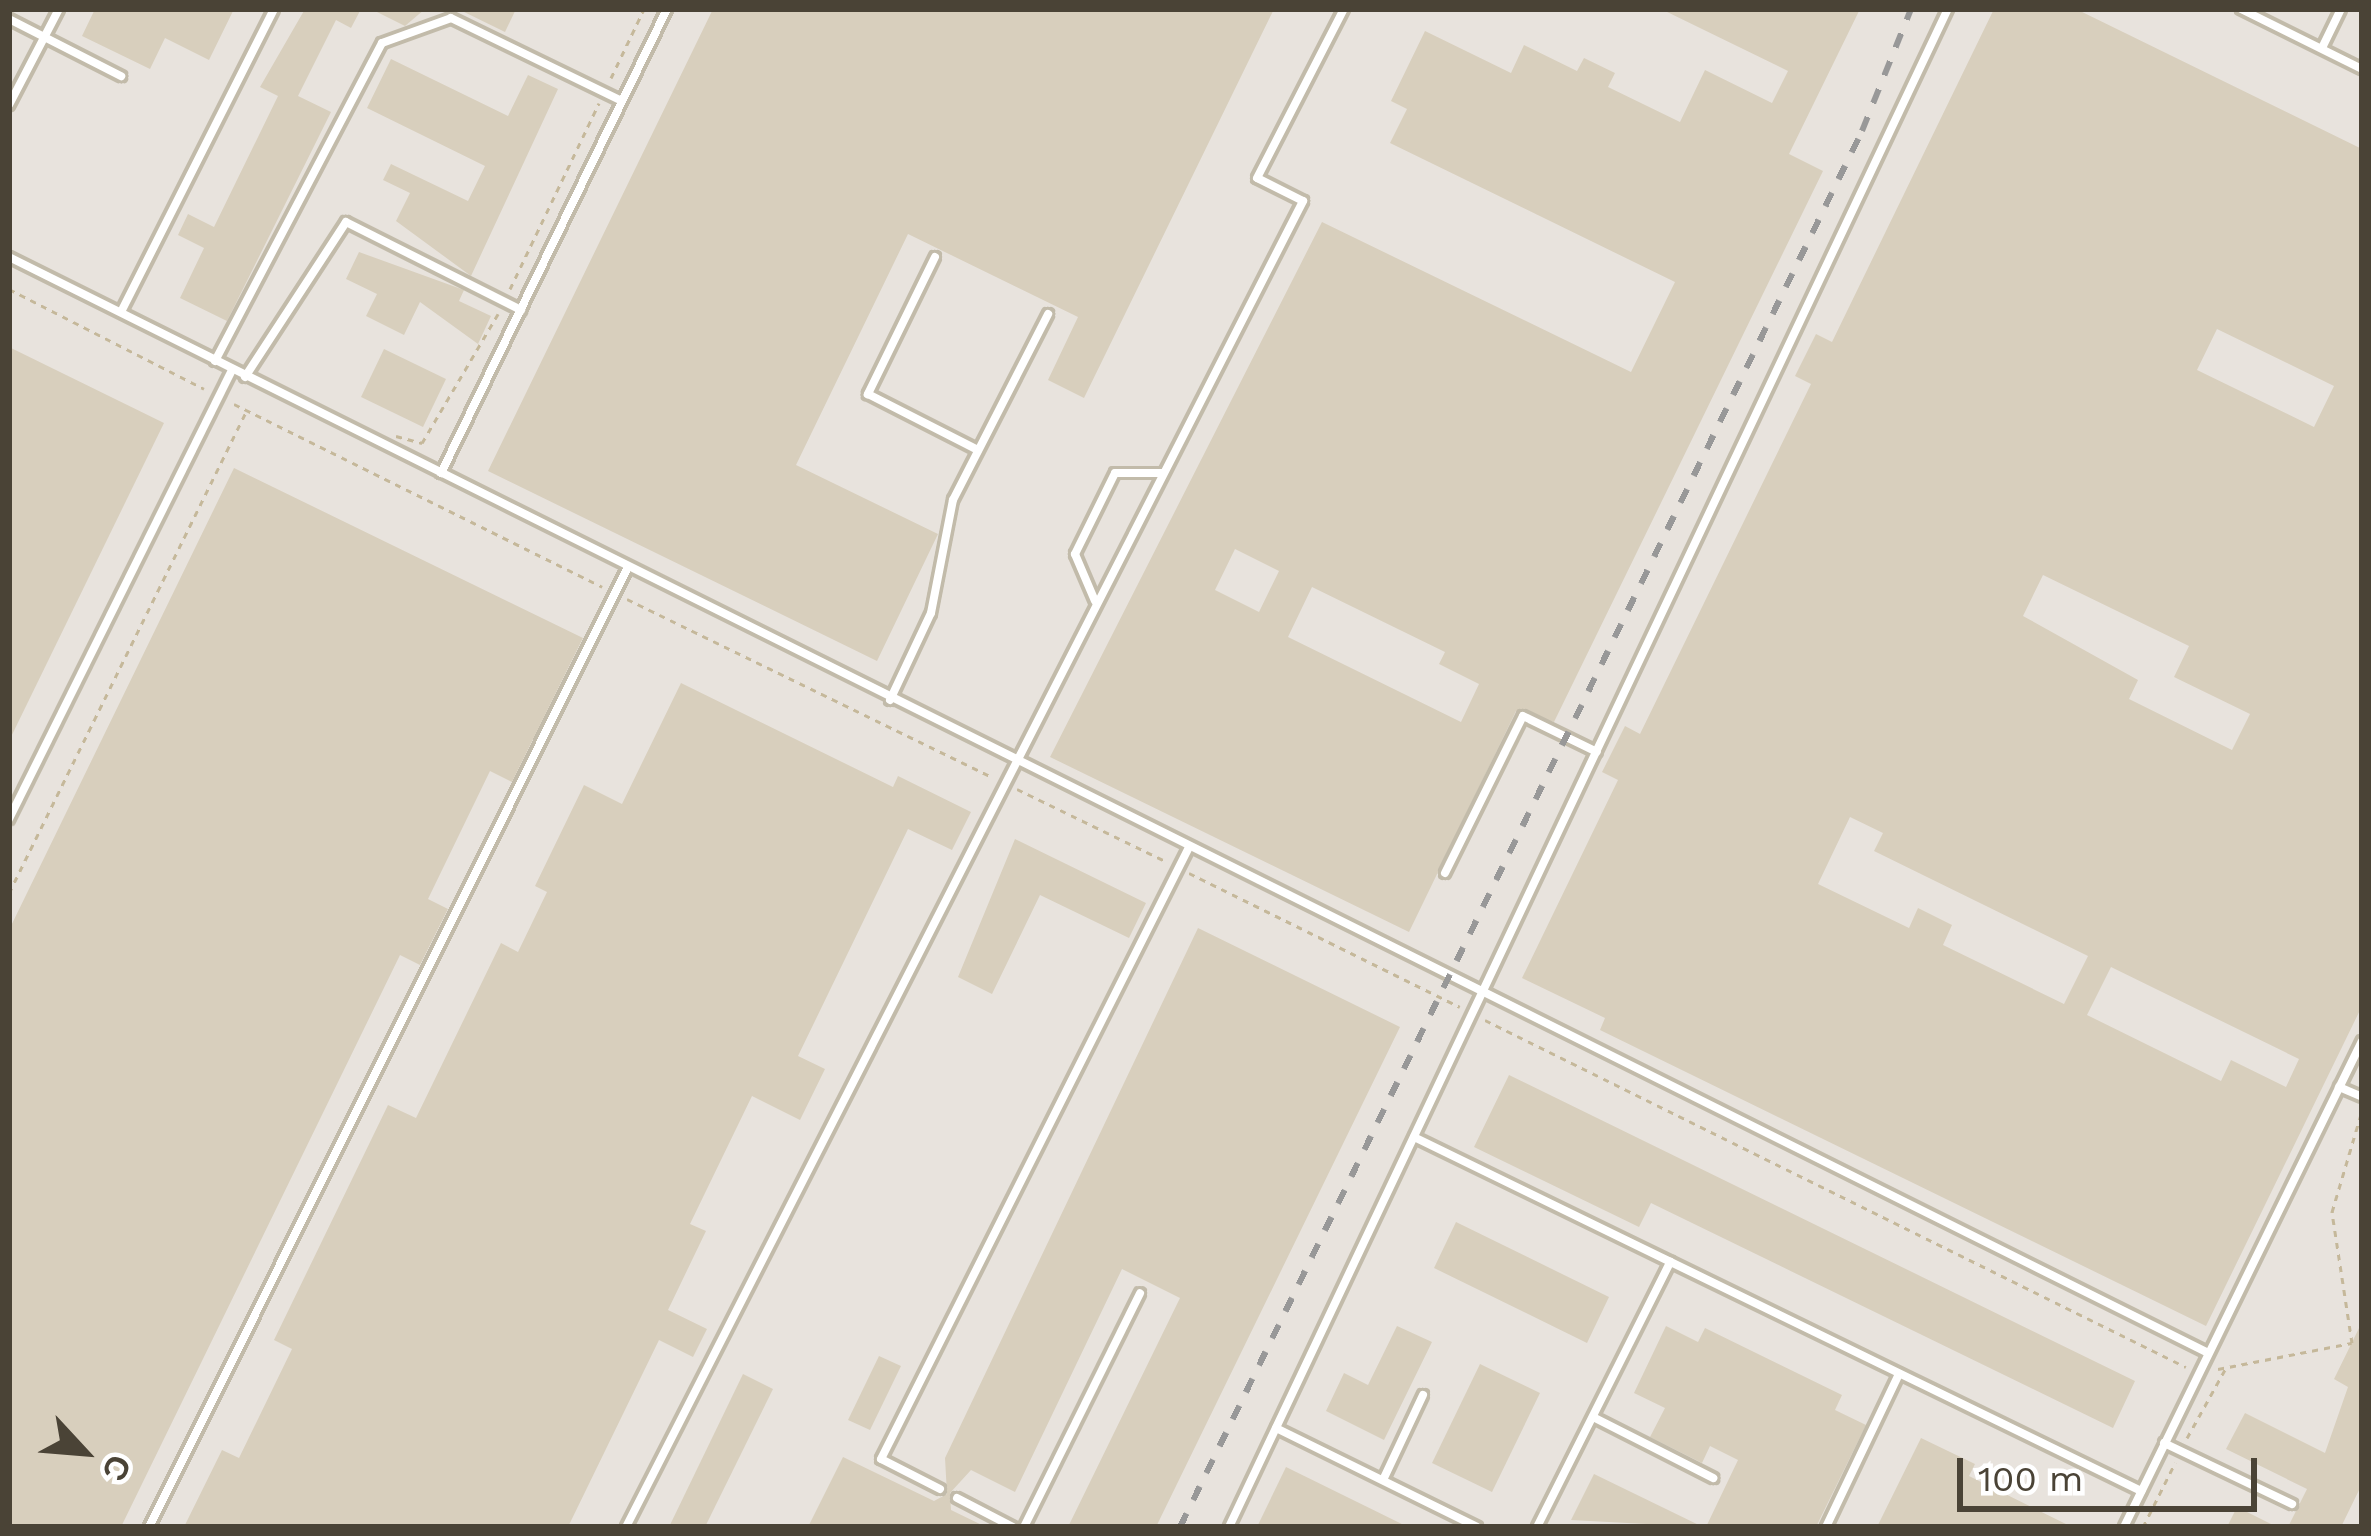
<!DOCTYPE html>
<meta charset="utf-8">
<style>
body{margin:0}
#map{position:relative;width:2371px;height:1536px;overflow:hidden;background:#f5f2e8;font-family:"Work Sans",sans-serif}
div>[style]{position:absolute}
[style*='--x']{left:calc(var(--x)*1px);top:calc(var(--y)*1px);width:calc(var(--w)*1px);rotate:calc(var(--a)*1deg)}
.industrial>*{inset:0;background:#e8e3dd}
.building>*{inset:0;background:#d8cfbd}
.path>*{height:3px;margin-top:-1.5px;transform-origin:0;background:repeating-linear-gradient(90deg,#c5b89a 0 6px,transparent 0 12px)}
.roads{filter:drop-shadow(3px 0 #c2bbaa) drop-shadow(-3px 0 #c2bbaa) drop-shadow(0 3px #c2bbaa) drop-shadow(0 -3px #c2bbaa)}
.service>*{height:8px;margin:-4px;padding:0 4px;transform-origin:4px;border-radius:4px;background:#fff}
.rail>*{height:6px;margin-top:-3px;transform-origin:0;background:repeating-linear-gradient(90deg,#989898 0 15px,transparent 0 30px)}
span{translate:-50% -50%;white-space:nowrap;text-align:center;line-height:1.15;-webkit-text-stroke:9px #fff;paint-order:stroke}
.frame{position:absolute;inset:0;border:12px solid #4a4336;pointer-events:none}
.north{position:absolute;left:24px;top:1392px;width:120px;height:120px;-webkit-text-stroke:9px #fff;paint-order:stroke;rotate:116deg;font-size:33px;font-weight:700;line-height:48px;text-align:center;color:#4a4336}
.north::after{content:'';display:block;margin:auto;width:42px;height:54px;background:#4a4336;clip-path:polygon(50% 0,100% 100%,50% 72%,0 100%)}
.scale{position:absolute;left:1957px;top:1458px;width:300px;height:54px;box-sizing:border-box;border:6px solid #4a4336;border-top:0;padding-left:15px;font-size:36px;line-height:42px;white-space:nowrap;color:#4a4336;-webkit-text-stroke:9px #fff;paint-order:stroke}
</style>
<div id="map">
<div class="industrial">
<div style="clip-path:polygon(9px 9px,2362px 9px,2362px 1527px,9px 1527px)"></div>
</div>
<div class="building">
<div style="clip-path:polygon(95px 9px,234px 9px,209px 60px,165px 38px,150px 69px,82px 36px)"></div>
<div style="clip-path:polygon(305px 9px,361px 9px,351px 28px,336px 20px,298px 96px,331px 112px,227px 321px,180px 298px,204px 248px,178px 235px,188px 214px,214px 227px,278px 96px,260px 87px)"></div>
<div style="clip-path:polygon(371px 9px,425px 9px,405px 26px)"></div>
<div style="clip-path:polygon(458px 9px,516px 9px,505px 32px)"></div>
<div style="clip-path:polygon(713px 9px,1274px 9px,1084px 398px,1048px 380px,1078px 317px,908px 234px,796px 465px,938px 534px,877px 661px,488px 471px)"></div>
<div style="clip-path:polygon(evenodd,1661px 9px,1860px 9px,1789px 154px,1823px 171px,1554px 722px,1516px 711px,1409px 932px,1050px 757px,1322px 222px,1631px 372px,1675px 282px,1390px 143px,1407px 109px,1391px 101px,1425px 31px,1511px 73px,1524px 45px,1577px 71px,1584px 58px,1615px 73px,1608px 87px,1680px 122px,1705px 70px,1772px 103px,1788px 71px,1661px 9px,1235px 549px,1279px 571px,1259px 612px,1215px 590px,1235px 549px,1661px 9px,1312px 587px,1445px 652px,1439px 664px,1479px 684px,1461px 722px,1288px 637px,1312px 587px)"></div>
<div style="clip-path:polygon(evenodd,1994px 9px,2076px 9px,2362px 149px,2362px 1006px,2206px 1326px,1600px 1030px,1605px 1018px,1522px 978px,1618px 780px,1602px 772px,1625px 726px,1640px 734px,1811px 384px,1795px 376px,1816px 334px,1832px 342px,1994px 9px,2217px 329px,2334px 386px,2314px 427px,2197px 370px,2217px 329px,1994px 9px,2043px 575px,2189px 646px,2174px 677px,2250px 714px,2232px 750px,2129px 699px,2138px 680px,2023px 616px,2043px 575px,1994px 9px,1850px 817px,1883px 833px,1874px 851px,2088px 956px,2064px 1004px,1943px 945px,1952px 925px,1918px 908px,1909px 928px,1818px 884px,1850px 817px,1994px 9px,2111px 967px,2299px 1059px,2286px 1087px,2231px 1060px,2221px 1081px,2087px 1015px,2111px 967px)"></div>
<div style="clip-path:polygon(391px 59px,508px 116px,528px 75px,558px 89px,471px 276px,396px 221px,410px 193px,383px 180px,391px 164px,468px 201px,485px 166px,367px 108px)"></div>
<div style="clip-path:polygon(359px 252px,464px 290px,459px 301px,491px 316px,478px 344px,420px 302px,404px 335px,366px 316px,377px 294px,346px 279px)"></div>
<div style="clip-path:polygon(9px 347px,164px 423px,9px 741px)"></div>
<div style="clip-path:polygon(384px 349px,446px 379px,423px 427px,361px 397px)"></div>
<div style="clip-path:polygon(234px 468px,583px 638px,512px 782px,490px 771px,428px 899px,448px 909px,420px 965px,400px 955px,121px 1527px,9px 1527px,9px 930px)"></div>
<div style="clip-path:polygon(681px 683px,893px 787px,898px 776px,971px 812px,952px 850px,908px 829px,798px 1056px,825px 1069px,800px 1120px,752px 1096px,690px 1224px,706px 1231px,668px 1310px,707px 1329px,693px 1357px,659px 1340px,568px 1527px,184px 1527px,222px 1450px,239px 1458px,292px 1349px,274px 1340px,388px 1105px,416px 1118px,501px 943px,518px 952px,547px 892px,535px 886px,584px 785px,622px 804px)"></div>
<div style="clip-path:polygon(1015px 839px,1146px 903px,1129px 938px,1040px 895px,992px 994px,958px 977px)"></div>
<div style="clip-path:polygon(1198px 928px,1400px 1027px,1156px 1527px,1068px 1527px,1180px 1298px,1122px 1269px,1015px 1492px,971px 1470px,950px 1493px,951px 1510px,986px 1527px,808px 1527px,843px 1457px,934px 1501px,947px 1494px,945px 1458px)"></div>
<div style="clip-path:polygon(1509px 1075px,2135px 1381px,2113px 1428px,1651px 1203px,1639px 1227px,1474px 1147px)"></div>
<div style="clip-path:polygon(1456px 1222px,1609px 1297px,1587px 1343px,1434px 1268px)"></div>
<div style="clip-path:polygon(2362px 1322px,2362px 1484px,2341px 1527px,2288px 1527px,2307px 1489px,2226px 1449px,2245px 1413px,2325px 1453px,2348px 1387px,2334px 1379px)"></div>
<div style="clip-path:polygon(1397px 1326px,1432px 1342px,1384px 1440px,1326px 1411px,1344px 1373px,1368px 1385px)"></div>
<div style="clip-path:polygon(1666px 1326px,1698px 1342px,1705px 1328px,1842px 1395px,1835px 1410px,1866px 1425px,1816px 1527px,1706px 1527px,1738px 1460px,1710px 1446px,1702px 1463px,1650px 1437px,1665px 1408px,1634px 1393px)"></div>
<div style="clip-path:polygon(879px 1356px,901px 1366px,870px 1430px,848px 1420px)"></div>
<div style="clip-path:polygon(1480px 1364px,1540px 1393px,1492px 1492px,1432px 1463px)"></div>
<div style="clip-path:polygon(743px 1374px,773px 1389px,705px 1527px,669px 1527px)"></div>
<div style="clip-path:polygon(1921px 1438px,1975px 1464px,1969px 1476px,2072px 1527px,1877px 1527px)"></div>
<div style="clip-path:polygon(1286px 1467px,1408px 1527px,1257px 1527px)"></div>
<div style="clip-path:polygon(1594px 1474px,1703px 1527px,1571px 1520px)"></div>
<div style="clip-path:polygon(2237px 1507px,2277px 1527px,2227px 1527px)"></div>
</div>
<div class="path">
<div style="--x:611;--y:78;--w:76;--a:-64.4"></div>
<div style="--x:9;--y:289;--w:219;--a:27.1"></div>
<div style="--x:510;--y:289;--w:206;--a:-64.4"></div>
<div style="--x:234;--y:404;--w:411;--a:26.4"></div>
<div style="--x:396;--y:436;--w:27;--a:15"></div>
<div style="--x:422;--y:443;--w:150;--a:-59.5"></div>
<div style="--x:627;--y:599;--w:404;--a:26"></div>
<div style="--x:1017;--y:789;--w:165;--a:25.9"></div>
<div style="--x:1189;--y:873;--w:302;--a:26.3"></div>
<div style="--x:9;--y:893;--w:538;--a:-63.77"></div>
<div style="--x:1485;--y:1020;--w:782;--a:26.34"></div>
<div style="--x:2218;--y:1369;--w:136;--a:-11"></div>
<div style="--x:2352;--y:1343;--w:133;--a:-98.7"></div>
<div style="--x:2332;--y:1212;--w:105;--a:-73.5"></div>
<div style="--x:2187;--y:1438;--w:80;--a:-60.9"></div>
<div style="--x:2143;--y:1527;--w:72;--a:-63.4"></div>
</div>
<div class="roads">
<div class="service">
<div style="--x:2241;--y:9;--w:135;--a:26.4"></div>
<div style="--x:9;--y:19;--w:126;--a:27"></div>
<div style="--x:2322;--y:48;--w:43;--a:-64"></div>
<div style="--x:9;--y:105;--w:108;--a:-62.5"></div>
<div style="--x:9;--y:257;--w:2457;--a:26.49"></div>
<div style="--x:935;--y:257;--w:153;--a:116.1"></div>
<div style="--x:868;--y:394;--w:123;--a:27"></div>
<div style="--x:121;--y:312;--w:339;--a:-63.2"></div>
<div style="--x:215;--y:361;--w:359;--a:-62.3"></div>
<div style="--x:382;--y:43;--w:73;--a:-19.9"></div>
<div style="--x:451;--y:18;--w:190;--a:25.9"></div>
<div style="--x:245;--y:377;--w:185;--a:-56.9"></div>
<div style="--x:346;--y:222;--w:196;--a:26.7"></div>
<div style="--x:441;--y:473;--w:516;--a:-64.03"></div>
<div style="--x:1095;--y:601;--w:51;--a:-113.1"></div>
<div style="--x:1075;--y:554;--w:90;--a:-63.7"></div>
<div style="--x:1115;--y:473;--w:47;--a:0"></div>
<div style="--x:890;--y:700;--w:96;--a:-64.8"></div>
<div style="--x:931;--y:613;--w:115;--a:-79"></div>
<div style="--x:953;--y:500;--w:209;--a:-62.9"></div>
<div style="--x:9;--y:819;--w:501;--a:-63.59"></div>
<div style="--x:1445;--y:873;--w:175;--a:-63.6"></div>
<div style="--x:1523;--y:716;--w:82;--a:25.9"></div>
<div style="--x:2339;--y:1087;--w:25;--a:23"></div>
<div style="--x:1414;--y:1137;--w:809;--a:25.96"></div>
<div style="--x:1593;--y:1417;--w:135;--a:26.9"></div>
<div style="--x:1276;--y:1428;--w:224;--a:26.2"></div>
<div style="--x:2164;--y:1443;--w:142;--a:25.5"></div>
<div style="--x:1383;--y:1480;--w:94;--a:-64.8"></div>
<div style="--x:940;--y:1489;--w:66;--a:-153"></div>
<div style="--x:881;--y:1459;--w:683;--a:-63.28"></div>
<div style="--x:957;--y:1498;--w:63;--a:27.4"></div>
<div style="--x:149;--y:1527;--w:1073;--a:-63.48"></div>
<div style="--x:626;--y:1527;--w:1489;--a:-62.95"></div>
<div style="--x:1303;--y:201;--w:51;--a:-153.4"></div>
<div style="--x:1257;--y:178;--w:190;--a:-62.8"></div>
<div style="--x:1024;--y:1527;--w:261;--a:-63.6"></div>
<div style="--x:1229;--y:1527;--w:1680;--a:-64.66"></div>
<div style="--x:1537;--y:1527;--w:297;--a:-63.3"></div>
<div style="--x:1826;--y:1527;--w:170;--a:-64.5"></div>
<div style="--x:2124;--y:1527;--w:541;--a:-63.91"></div>
</div>
</div>
<div class="rail">
<div style="--x:1180;--y:1527;--w:1554;--a:-63.96"></div>
<div style="--x:1862;--y:131;--w:131;--a:-68.1"></div>
</div>
<div class="frame"></div>
<div class="north">С</div>
<div class="scale">100 m</div>
</div>
